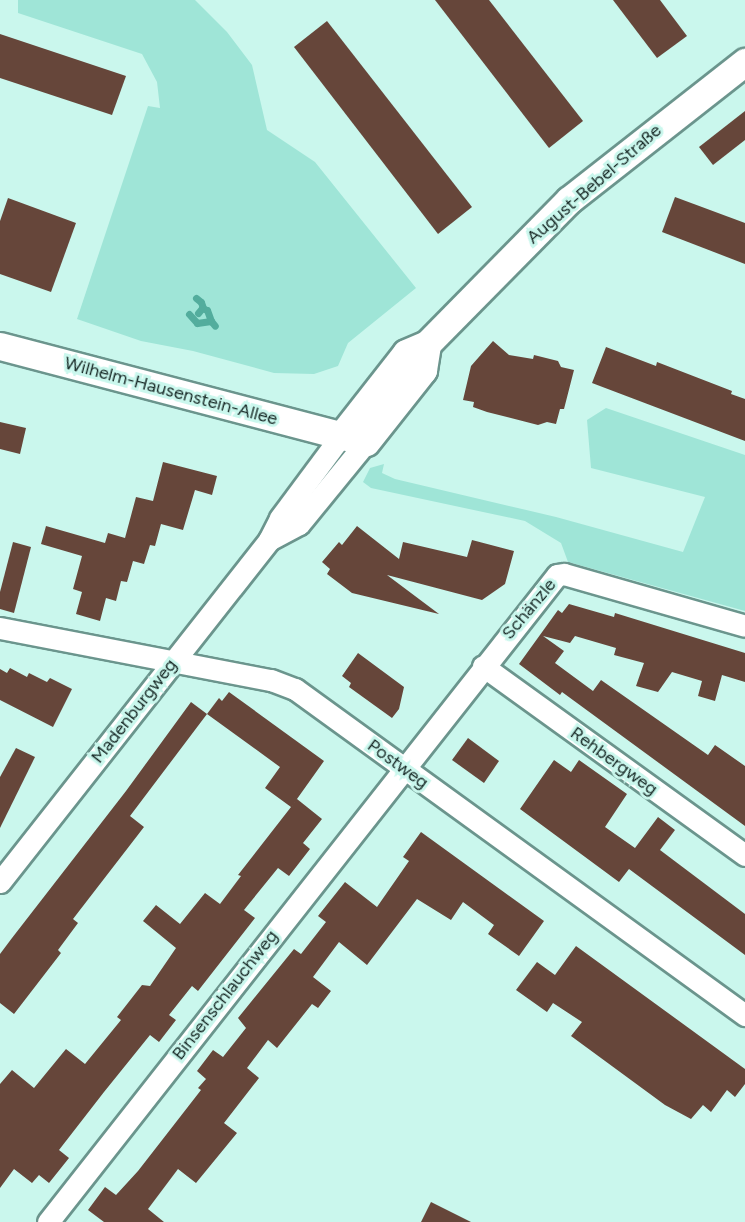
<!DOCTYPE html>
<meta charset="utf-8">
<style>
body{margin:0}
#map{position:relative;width:745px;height:1222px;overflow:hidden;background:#caf7ed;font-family:Figtree,sans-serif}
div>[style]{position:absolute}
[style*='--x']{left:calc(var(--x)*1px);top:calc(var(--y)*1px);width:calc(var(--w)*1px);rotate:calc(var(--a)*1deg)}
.green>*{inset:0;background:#9fe5d7}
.stream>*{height:7px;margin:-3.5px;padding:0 3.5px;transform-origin:3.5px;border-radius:3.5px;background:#53ad9d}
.building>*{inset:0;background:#66463a}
.roads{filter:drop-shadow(2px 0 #6b958d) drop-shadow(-2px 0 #6b958d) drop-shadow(0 2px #6b958d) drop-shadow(0 -2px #6b958d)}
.minor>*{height:21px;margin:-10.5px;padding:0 10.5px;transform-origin:10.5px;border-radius:10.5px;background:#fff}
.tertiary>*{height:27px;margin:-13.5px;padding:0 13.5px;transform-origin:13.5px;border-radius:13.5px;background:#fff}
span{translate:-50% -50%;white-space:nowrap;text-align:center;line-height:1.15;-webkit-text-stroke:6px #caf7ed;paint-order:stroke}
.street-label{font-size:18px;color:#172825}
</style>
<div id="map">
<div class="green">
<div style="clip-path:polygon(18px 0,195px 0,227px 32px,252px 65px,267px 130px,315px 162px,416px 288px,348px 343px,338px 366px,314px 374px,274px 373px,193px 351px,141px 341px,77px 319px,148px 106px,160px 108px,157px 82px,142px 54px,18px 13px)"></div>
<div style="clip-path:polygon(606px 408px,745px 455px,745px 611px,568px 562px,561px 543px,525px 521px,371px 488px,363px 482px,370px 468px,384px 464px,382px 473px,395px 479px,556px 517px,683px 552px,705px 497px,591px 468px,587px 420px)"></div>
</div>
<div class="stream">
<div style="--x:196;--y:298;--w:6;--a:39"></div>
<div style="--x:201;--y:302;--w:6;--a:72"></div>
<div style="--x:198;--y:313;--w:6;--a:-51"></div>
<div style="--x:202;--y:308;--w:5;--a:22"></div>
<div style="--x:207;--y:310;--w:12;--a:70"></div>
<div style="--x:189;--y:314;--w:12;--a:48"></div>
<div style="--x:197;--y:323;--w:14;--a:-8"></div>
<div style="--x:211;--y:321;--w:6;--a:51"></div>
</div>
<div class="building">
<div style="clip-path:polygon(435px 0,489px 0,583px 121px,549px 148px)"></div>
<div style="clip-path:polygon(613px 0,660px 0,687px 36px,657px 58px)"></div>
<div style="clip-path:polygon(327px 21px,472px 207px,438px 234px,294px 47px)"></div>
<div style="clip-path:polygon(0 34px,126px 76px,112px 115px,0 78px)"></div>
<div style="clip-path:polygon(745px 111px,745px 140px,713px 165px,699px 147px)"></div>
<div style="clip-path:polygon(675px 197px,745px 223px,745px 264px,662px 232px)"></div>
<div style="clip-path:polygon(8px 198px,76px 223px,51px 292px,0 274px,0 221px)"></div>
<div style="clip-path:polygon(493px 341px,509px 355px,533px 359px,534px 355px,558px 361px,561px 367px,574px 370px,564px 409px,560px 409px,556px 424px,547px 422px,538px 425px,487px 412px,473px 407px,474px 402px,463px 400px,471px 366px)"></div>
<div style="clip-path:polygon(606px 347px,656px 366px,657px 362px,732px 391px,731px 394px,745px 399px,745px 441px,592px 383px)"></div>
<div style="clip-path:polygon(0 422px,26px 428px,20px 454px,0 449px)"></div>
<div style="clip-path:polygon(163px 462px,217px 476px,212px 495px,195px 490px,183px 530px,161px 524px,155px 546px,150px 545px,144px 564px,133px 561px,127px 582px,121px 581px,116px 601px,106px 598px,100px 621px,76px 614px,82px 592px,73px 589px,82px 556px,41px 544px,46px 526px,105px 543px,108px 533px,125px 538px,136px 497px,153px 501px)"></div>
<div style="clip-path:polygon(357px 526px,399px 559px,403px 542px,467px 557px,472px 540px,514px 551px,505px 584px,482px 600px,387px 575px,439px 614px,352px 593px,327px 574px,330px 569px,322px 562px,339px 542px,342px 545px)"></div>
<div style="clip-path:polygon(13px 542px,31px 547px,14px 613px,0 609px,0 592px)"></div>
<div style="clip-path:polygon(569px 604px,614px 617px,615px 613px,745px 653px,745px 682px,722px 675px,715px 701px,698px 696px,702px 681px,672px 672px,658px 692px,636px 686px,644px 663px,614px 655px,616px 648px,575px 636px,570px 643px,543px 636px,564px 651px,555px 663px,593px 691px,601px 680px,708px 755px,715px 745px,745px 766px,745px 826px,562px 692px,560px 695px,519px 664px,558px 610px,562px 613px)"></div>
<div style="clip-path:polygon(358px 653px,404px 687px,399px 709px,392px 718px,349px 687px,351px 683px,342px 676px)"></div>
<div style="clip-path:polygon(10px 668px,27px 677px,29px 673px,47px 682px,50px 678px,72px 689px,53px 727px,0 700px,0 669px,7px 673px)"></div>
<div style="clip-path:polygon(229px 692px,324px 761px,292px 806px,297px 799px,322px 819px,303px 843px,310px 849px,289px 876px,278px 868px,248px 905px,244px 910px,255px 918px,198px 991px,192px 986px,169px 1015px,176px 1020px,159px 1042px,150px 1035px,104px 1092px,59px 1150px,69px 1158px,49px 1183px,39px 1175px,32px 1183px,14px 1169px,0 1188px,0 1084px,12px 1070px,34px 1088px,66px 1049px,85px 1064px,121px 1020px,117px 1017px,142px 985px,150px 986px,176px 948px,143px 921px,156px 905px,180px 924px,205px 893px,220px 904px,241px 876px,238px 875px,291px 807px,265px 788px,280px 767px,207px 714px,130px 816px,144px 827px,73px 919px,78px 923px,58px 950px,61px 953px,14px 1014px,0 1003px,0 954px,12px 938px,126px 791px,191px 702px,207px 714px,219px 698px,222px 701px)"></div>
<div style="clip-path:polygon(468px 738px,499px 761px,484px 783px,452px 760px)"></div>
<div style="clip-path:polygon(16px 748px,35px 757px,0 828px,0 777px)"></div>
<div style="clip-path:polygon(554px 760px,571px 772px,579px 760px,627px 794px,605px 827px,635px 848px,658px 817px,675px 830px,660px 850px,745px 914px,745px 955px,629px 869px,619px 882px,520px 809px)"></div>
<div style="clip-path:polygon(421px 832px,544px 921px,519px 956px,488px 934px,494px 925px,463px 902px,451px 920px,417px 899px,367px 965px,339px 942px,313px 977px,331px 991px,318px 1008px,312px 1004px,277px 1048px,268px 1040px,247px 1068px,259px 1078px,224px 1123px,237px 1133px,196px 1183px,178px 1169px,148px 1209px,164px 1222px,104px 1222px,88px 1210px,105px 1187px,116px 1195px,138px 1171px,201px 1090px,198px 1088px,206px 1079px,197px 1071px,213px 1050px,223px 1057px,246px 1028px,238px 1018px,294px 949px,301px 954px,326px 922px,318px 916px,345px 882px,377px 907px,409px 861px,403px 857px)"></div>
<div style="clip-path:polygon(576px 946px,745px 1069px,745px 1084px,735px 1097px,727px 1090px,711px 1112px,703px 1105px,691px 1119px,665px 1105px,571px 1036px,582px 1022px,553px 1003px,547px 1012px,516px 990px,537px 962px,555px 975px)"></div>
<div style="clip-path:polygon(431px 1202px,471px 1222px,421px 1222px)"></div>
</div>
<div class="roads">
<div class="minor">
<div style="--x:269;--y:540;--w:34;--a:-28"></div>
<div style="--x:299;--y:524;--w:106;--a:-50.7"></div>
<div style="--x:0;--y:628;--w:276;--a:10.9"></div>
<div style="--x:271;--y:680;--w:26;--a:21"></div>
<div style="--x:295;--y:689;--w:556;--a:35.92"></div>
<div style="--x:483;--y:666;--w:323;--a:35.8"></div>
<div style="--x:0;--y:882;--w:435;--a:-51.8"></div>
<div style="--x:269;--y:540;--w:25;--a:-63"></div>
<div style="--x:280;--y:518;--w:102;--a:-53.4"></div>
<div style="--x:48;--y:1222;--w:823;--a:-51.81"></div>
<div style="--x:557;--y:575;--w:7;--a:-8"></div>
<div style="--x:564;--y:574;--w:188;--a:16"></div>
</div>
<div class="tertiary">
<div style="--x:0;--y:346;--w:378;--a:14.7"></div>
<div style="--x:366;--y:442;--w:92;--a:-51.6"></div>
<div style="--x:423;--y:370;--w:26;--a:-81"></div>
<div style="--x:341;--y:436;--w:105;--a:-51.9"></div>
<div style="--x:406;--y:353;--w:23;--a:-23"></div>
<div style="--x:427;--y:344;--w:202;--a:-45.4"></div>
<div style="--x:569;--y:200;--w:224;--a:-38.1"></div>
</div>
</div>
<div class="street-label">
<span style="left:594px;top:184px;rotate:-41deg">August-Bebel-Straße</span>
<span style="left:171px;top:391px;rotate:15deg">Wilhelm-Hausenstein-Allee</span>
<span style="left:529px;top:609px;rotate:-50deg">Schänzle</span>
<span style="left:134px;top:711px;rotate:-52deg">Madenburgweg</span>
<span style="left:614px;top:761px;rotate:36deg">Rehbergweg</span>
<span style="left:398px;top:764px;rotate:36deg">Postweg</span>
<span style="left:225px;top:995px;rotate:-52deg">Binsenschlauchweg</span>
</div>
</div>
